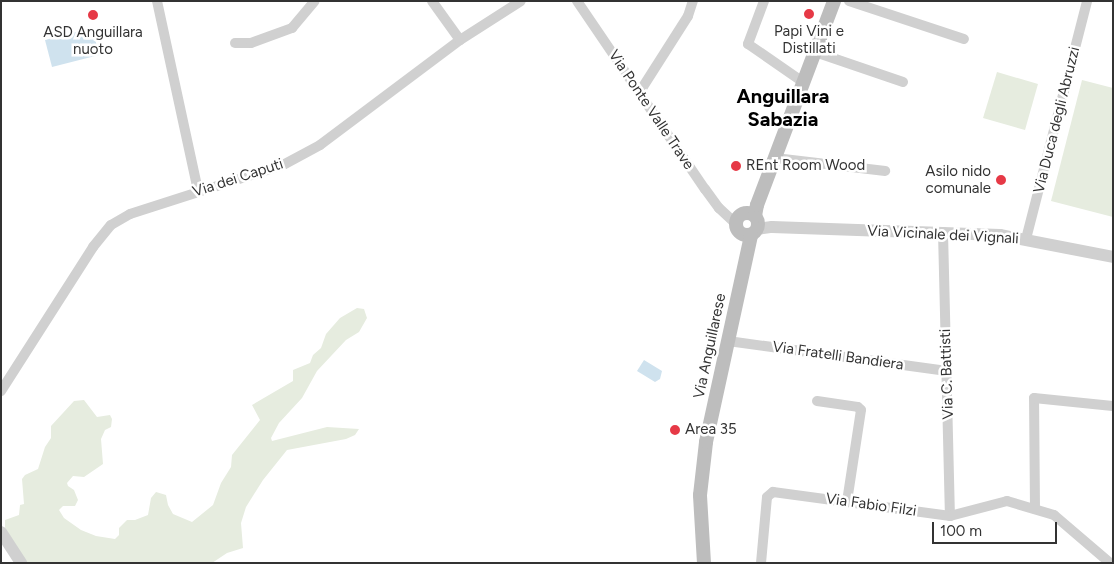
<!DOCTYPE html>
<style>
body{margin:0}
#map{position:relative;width:1114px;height:564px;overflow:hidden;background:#fff;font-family:Figtree,sans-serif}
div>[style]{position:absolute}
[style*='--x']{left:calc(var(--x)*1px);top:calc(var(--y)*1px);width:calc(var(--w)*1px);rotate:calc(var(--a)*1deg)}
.green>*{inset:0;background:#e6ecdf}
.water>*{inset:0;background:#cfe2ee}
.minor>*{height:10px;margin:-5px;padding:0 5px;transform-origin:5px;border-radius:5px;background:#d0d0d0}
.tertiary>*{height:12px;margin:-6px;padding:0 6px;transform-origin:6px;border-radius:6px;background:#d0d0d0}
.secondary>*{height:14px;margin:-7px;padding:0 7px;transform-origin:7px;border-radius:7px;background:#bdbdbd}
.secondary>.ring{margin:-7px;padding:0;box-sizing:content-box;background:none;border:14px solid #bdbdbd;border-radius:50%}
.dots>*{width:14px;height:14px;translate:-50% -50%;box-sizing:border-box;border:2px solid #fff;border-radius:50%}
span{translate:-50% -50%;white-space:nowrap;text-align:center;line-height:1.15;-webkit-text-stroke:5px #fff;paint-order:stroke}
.poi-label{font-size:15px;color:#333}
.left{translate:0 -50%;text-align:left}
.right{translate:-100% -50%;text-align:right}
.street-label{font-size:15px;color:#333}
.district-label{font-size:20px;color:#000;font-weight:700}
.frame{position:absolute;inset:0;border:2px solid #333;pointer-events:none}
.scale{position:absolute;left:932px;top:522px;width:125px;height:22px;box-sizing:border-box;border:2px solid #333;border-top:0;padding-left:6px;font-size:15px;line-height:18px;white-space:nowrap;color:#333;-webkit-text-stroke:4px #fff;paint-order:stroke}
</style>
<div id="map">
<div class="green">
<div style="clip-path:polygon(997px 72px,1038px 84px,1025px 130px,983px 118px)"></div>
<div style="clip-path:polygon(1082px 80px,1113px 88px,1113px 217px,1051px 201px)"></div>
<div style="clip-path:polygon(357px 308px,364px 309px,367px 318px,359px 332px,346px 340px,317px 371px,302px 398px,279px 423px,271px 438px,272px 441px,327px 427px,359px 429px,355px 435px,346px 439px,287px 450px,263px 480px,246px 507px,241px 523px,243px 548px,227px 553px,212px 563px,27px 563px,5px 528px,5px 520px,19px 515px,20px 505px,24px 504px,22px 479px,25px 475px,38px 469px,45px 447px,51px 438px,51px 426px,74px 401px,84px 400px,97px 417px,110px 415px,112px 419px,111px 427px,105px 430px,101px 439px,103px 464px,84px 477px,73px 476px,67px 483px,68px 486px,74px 490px,78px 500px,75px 506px,63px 506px,59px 510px,64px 518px,81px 530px,96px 536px,115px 539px,119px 535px,119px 528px,127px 520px,135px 520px,148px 515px,151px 498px,156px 492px,166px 495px,168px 505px,173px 514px,192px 522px,213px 505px,221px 483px,231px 467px,232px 455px,260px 420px,252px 405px,293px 381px,293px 370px,310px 363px,313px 355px,321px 348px,326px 334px,340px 318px)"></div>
</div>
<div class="water">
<div style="clip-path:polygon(88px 29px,93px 30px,99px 55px,52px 67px,45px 40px)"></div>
<div style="clip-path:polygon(644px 360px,662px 371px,660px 379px,655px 382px,637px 371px)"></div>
</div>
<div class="minor">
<div style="--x:157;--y:1;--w:194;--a:77.8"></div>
<div style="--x:432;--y:1;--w:48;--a:54.3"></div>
<div style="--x:577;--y:1;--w:227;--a:55.8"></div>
<div style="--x:705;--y:189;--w:24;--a:54"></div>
<div style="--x:719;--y:208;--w:22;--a:43"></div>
<div style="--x:764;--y:1;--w:46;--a:110.4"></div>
<div style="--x:748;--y:44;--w:67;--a:34.6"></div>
<div style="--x:849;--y:1;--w:121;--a:18.3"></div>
<div style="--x:235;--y:43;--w:16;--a:0"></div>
<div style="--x:251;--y:43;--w:44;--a:-20.1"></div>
<div style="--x:292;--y:28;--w:35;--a:-50"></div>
<div style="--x:815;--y:52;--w:93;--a:18.8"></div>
<div style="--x:639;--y:93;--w:91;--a:-57.5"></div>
<div style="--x:688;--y:16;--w:16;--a:-72"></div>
<div style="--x:775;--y:158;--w:111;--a:6.7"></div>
<div style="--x:943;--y:232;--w:284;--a:88.6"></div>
<div style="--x:1026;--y:239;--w:246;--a:-75.6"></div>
<div style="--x:728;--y:341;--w:221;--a:7.8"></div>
<div style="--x:1;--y:391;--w:171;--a:-57.4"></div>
<div style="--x:93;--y:247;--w:28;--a:-51"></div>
<div style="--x:111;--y:225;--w:22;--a:-30"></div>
<div style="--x:130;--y:214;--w:161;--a:-17.8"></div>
<div style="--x:283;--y:165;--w:42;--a:-28.4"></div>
<div style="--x:320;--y:145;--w:175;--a:-36.9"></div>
<div style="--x:460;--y:40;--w:72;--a:-32.6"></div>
<div style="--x:817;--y:401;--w:41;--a:8.3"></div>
<div style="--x:858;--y:407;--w:4;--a:45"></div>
<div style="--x:861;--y:410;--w:92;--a:98.7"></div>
<div style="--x:1035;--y:509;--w:111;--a:-90.5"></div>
<div style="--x:1034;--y:398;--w:79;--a:5.8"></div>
<div style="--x:761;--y:563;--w:66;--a:-84.8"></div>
<div style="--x:767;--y:497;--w:8;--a:-40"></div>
<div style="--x:773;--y:492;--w:179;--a:7.7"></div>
<div style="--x:950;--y:516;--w:59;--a:-14.7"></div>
<div style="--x:1007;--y:501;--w:49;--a:16.6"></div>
<div style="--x:1054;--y:515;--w:74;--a:40.6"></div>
</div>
<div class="tertiary">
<div style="--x:757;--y:229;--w:15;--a:-8"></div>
<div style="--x:772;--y:227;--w:228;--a:2"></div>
<div style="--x:1000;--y:235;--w:115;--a:11"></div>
<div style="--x:1;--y:532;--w:37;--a:57"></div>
</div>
<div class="secondary">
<div class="ring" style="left:736px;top:213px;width:8px;height:8px"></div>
<div style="--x:755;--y:216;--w:11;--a:-80"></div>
<div style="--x:757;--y:205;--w:218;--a:-69.3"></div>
<div style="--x:704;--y:563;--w:68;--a:-93.4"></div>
<div style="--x:700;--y:495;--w:53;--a:-83.5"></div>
<div style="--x:706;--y:442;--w:212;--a:-77.7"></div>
</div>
<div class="dots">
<div style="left:809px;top:14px;background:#e63946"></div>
<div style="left:93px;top:15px;background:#e63946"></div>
<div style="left:736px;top:166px;background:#e63946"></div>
<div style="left:1001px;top:180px;background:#e63946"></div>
<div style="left:675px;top:430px;background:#e63946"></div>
</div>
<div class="poi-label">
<span style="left:809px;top:40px">Papi Vini e<br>Distillati</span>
<span style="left:93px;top:41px">ASD Anguillara<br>nuoto</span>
<span class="left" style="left:746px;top:166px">REnt Room Wood</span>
<span class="right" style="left:991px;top:180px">Asilo nido<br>comunale</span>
<span class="left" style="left:685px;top:430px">Area 35</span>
</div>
<div class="street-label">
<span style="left:651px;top:110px;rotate:56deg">Via Ponte Valle Trave</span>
<span style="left:1057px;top:120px;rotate:-76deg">Via Duca degli Abruzzi</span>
<span style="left:238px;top:178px;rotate:-18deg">Via dei Caputi</span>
<span style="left:943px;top:235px;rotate:3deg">Via Vicinale dei Vignali</span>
<span style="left:710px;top:346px;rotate:-78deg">Via Anguillarese</span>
<span style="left:838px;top:356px;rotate:8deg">Via Fratelli Bandiera</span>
<span style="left:947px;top:374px;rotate:-92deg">Via C. Battisti</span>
<span style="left:871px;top:505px;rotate:8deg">Via Fabio Filzi</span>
</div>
<div class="district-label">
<span style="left:783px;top:108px">Anguillara<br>Sabazia</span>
</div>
<div class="frame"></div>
<div class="scale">100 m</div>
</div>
